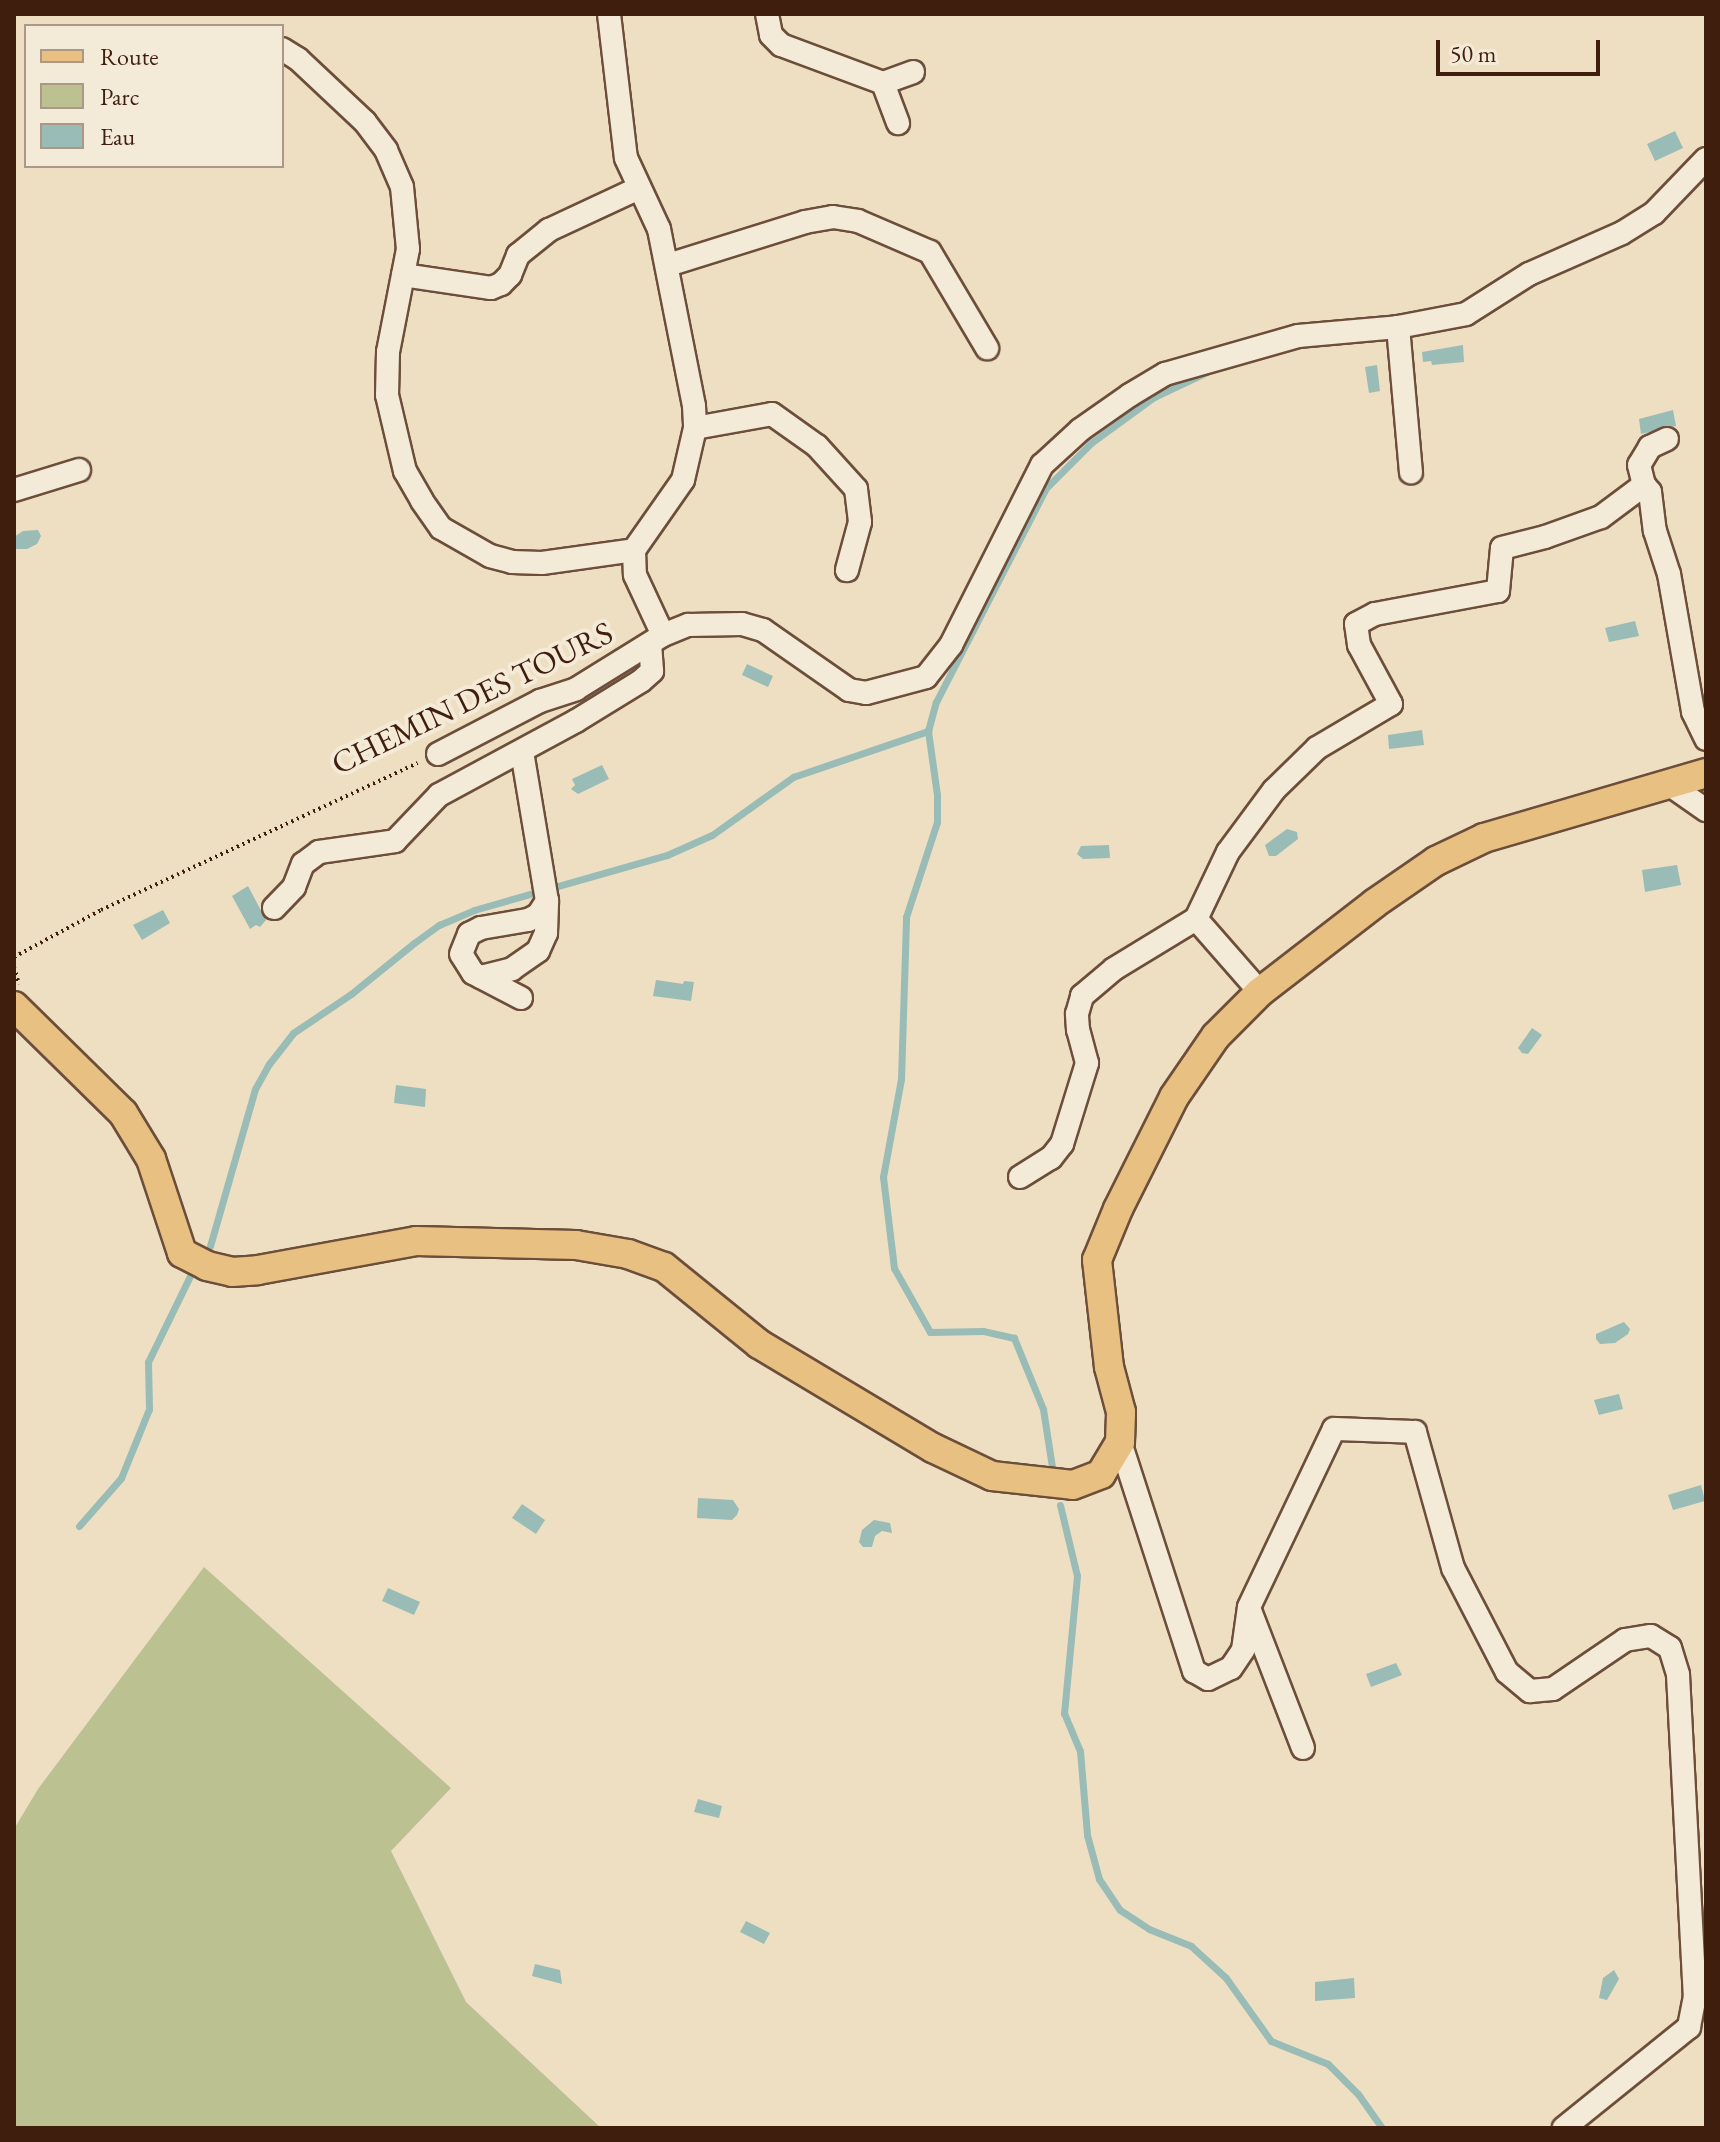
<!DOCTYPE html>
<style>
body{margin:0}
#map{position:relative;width:1720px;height:2142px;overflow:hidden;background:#eedfc3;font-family:"EB Garamond",serif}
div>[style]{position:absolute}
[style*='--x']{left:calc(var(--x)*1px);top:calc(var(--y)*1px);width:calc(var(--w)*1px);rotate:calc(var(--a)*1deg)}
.green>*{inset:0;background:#bcc191}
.water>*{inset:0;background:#99bcb6}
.stream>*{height:7px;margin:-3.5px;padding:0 3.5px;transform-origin:3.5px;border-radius:3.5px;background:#99bcb6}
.path>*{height:4px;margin-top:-2px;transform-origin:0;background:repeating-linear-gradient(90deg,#401e0d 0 2px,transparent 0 6px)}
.roads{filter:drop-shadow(2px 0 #6c4e3a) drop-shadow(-2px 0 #6c4e3a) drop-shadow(0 2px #6c4e3a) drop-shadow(0 -2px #6c4e3a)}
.minor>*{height:22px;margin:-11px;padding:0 11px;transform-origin:11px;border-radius:11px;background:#f4ead8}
.major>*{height:28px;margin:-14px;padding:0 14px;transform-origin:14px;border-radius:14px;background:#e7c082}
span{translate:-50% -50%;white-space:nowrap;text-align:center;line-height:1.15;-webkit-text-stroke:8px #f4ead8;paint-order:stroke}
.street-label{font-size:32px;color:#401e0d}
.frame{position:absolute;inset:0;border:16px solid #401e0d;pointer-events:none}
.legend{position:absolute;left:24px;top:24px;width:260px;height:144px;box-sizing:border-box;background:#f4ead8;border:2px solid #ac9887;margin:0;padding:10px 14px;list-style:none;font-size:24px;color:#401e0d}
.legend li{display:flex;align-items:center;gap:16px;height:40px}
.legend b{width:40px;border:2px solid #ac9887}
.scale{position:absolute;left:1436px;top:40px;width:164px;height:36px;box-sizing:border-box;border:4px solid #401e0d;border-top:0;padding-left:10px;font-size:24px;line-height:28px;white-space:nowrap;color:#401e0d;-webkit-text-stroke:6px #f4ead8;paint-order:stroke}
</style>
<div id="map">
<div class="green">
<div style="clip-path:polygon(204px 1567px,451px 1788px,391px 1851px,466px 2002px,601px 2128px,14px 2128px,14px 1829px,38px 1789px)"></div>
</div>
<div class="water">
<div style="clip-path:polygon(1675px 131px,1683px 148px,1655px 161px,1647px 144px)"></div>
<div style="clip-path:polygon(1463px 345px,1464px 362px,1432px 365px,1431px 361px,1423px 362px,1422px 352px)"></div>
<div style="clip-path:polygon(1377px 365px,1380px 391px,1369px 393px,1365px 367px)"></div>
<div style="clip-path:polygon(1673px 410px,1676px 426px,1641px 434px,1639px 419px)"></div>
<div style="clip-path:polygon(38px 530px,41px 536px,37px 544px,27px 549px,14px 549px,14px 537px,23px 531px)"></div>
<div style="clip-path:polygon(1635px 621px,1639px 636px,1609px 642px,1605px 628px)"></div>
<div style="clip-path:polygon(747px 664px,773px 676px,768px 687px,742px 675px)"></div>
<div style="clip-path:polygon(1422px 730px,1424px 745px,1389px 749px,1388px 735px)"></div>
<div style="clip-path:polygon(602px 765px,609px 779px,578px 794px,571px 789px,575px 785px,572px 779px)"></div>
<div style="clip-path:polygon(1287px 829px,1297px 832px,1298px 839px,1276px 856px,1269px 856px,1265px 845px)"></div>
<div style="clip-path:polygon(1109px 845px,1110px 858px,1083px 859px,1077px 854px,1081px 846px)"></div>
<div style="clip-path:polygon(1677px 865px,1681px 885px,1645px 892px,1642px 870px)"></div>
<div style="clip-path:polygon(248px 886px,266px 920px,260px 927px,256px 925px,250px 929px,232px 896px)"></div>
<div style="clip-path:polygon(163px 910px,170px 923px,142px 940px,133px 925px)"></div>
<div style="clip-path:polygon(656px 980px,683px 984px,684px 981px,694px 982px,691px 1001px,653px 996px)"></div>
<div style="clip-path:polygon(1532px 1028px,1542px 1035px,1528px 1054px,1522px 1053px,1518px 1048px)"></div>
<div style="clip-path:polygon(396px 1085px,426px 1089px,425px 1107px,394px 1103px)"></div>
<div style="clip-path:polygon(1624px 1322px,1630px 1329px,1628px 1334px,1615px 1343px,1600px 1344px,1596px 1339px,1596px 1334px)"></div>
<div style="clip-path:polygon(1619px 1394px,1623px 1409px,1599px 1415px,1594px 1400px)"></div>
<div style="clip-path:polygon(1701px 1485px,1705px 1501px,1673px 1510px,1668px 1495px)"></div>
<div style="clip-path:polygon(698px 1498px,733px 1500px,739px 1509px,737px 1515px,732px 1520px,697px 1518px)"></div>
<div style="clip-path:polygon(522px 1504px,545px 1520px,536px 1534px,512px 1518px)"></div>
<div style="clip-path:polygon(874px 1520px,890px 1523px,892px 1533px,882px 1531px,875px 1536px,872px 1547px,863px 1547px,859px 1542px,862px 1530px)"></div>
<div style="clip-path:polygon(388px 1588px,420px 1602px,414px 1615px,382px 1601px)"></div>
<div style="clip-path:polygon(1396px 1663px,1402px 1675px,1371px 1687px,1366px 1674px)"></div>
<div style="clip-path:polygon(698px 1799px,722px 1806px,719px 1818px,694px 1812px)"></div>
<div style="clip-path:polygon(746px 1921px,770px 1933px,764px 1944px,740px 1932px)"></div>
<div style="clip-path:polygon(535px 1964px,560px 1970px,562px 1984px,532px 1976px)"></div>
<div style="clip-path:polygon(1614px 1970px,1619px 1979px,1607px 2000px,1599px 1998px,1603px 1978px)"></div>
<div style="clip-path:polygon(1354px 1978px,1355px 1998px,1315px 2001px,1315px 1982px)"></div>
</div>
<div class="stream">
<div style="--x:210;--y:1246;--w:163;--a:-74"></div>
<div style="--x:255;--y:1089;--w:29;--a:-61"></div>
<div style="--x:269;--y:1064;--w:39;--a:-52"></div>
<div style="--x:293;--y:1033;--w:70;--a:-33.9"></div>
<div style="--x:351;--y:994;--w:81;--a:-39"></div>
<div style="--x:414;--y:943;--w:31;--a:-36"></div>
<div style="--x:439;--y:925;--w:38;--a:-23"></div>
<div style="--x:474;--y:910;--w:201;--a:-15.9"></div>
<div style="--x:667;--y:855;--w:49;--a:-24"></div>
<div style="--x:712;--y:835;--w:100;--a:-35.6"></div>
<div style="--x:793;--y:777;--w:143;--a:-18.8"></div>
<div style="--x:1052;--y:1467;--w:59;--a:-98.8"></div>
<div style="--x:1043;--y:1409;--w:77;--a:-112.2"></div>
<div style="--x:1014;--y:1338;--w:32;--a:-167"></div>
<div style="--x:983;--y:1331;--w:53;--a:178.9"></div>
<div style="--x:930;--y:1332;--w:73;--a:-119.4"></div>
<div style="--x:894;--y:1268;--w:92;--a:-96.9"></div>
<div style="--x:883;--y:1177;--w:100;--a:-79.6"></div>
<div style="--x:901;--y:1079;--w:162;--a:-88.2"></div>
<div style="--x:906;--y:917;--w:100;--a:-71.9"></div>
<div style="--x:937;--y:822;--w:27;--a:-90"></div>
<div style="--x:937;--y:795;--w:65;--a:-98"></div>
<div style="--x:928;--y:731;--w:30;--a:-75"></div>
<div style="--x:936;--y:702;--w:241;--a:-62.8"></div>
<div style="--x:1046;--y:488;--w:64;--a:-45"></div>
<div style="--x:1091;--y:443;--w:78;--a:-36.1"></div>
<div style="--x:1154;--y:397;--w:59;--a:-25.3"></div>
<div style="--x:1060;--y:1505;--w:73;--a:76.5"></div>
<div style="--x:1077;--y:1576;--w:138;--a:95.4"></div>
<div style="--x:1064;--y:1713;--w:41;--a:67.2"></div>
<div style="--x:1080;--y:1751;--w:84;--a:85.2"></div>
<div style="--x:1087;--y:1835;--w:46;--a:74.7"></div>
<div style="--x:1099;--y:1879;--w:37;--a:56"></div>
<div style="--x:1120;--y:1910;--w:35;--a:33"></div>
<div style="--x:1149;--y:1929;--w:45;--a:22"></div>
<div style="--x:1191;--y:1946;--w:47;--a:42.4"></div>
<div style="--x:1226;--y:1978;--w:77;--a:54.5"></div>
<div style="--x:1271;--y:2041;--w:61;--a:22"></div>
<div style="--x:1328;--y:2064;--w:42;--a:45"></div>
<div style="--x:1358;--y:2094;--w:42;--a:54.8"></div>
<div style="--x:79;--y:1526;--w:64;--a:-48.8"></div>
<div style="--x:121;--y:1478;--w:74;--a:-67.9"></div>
<div style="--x:149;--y:1409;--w:47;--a:-91.2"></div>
<div style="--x:148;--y:1362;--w:98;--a:-64"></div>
</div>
<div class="path">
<div style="--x:14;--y:957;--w:99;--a:-28.4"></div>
<div style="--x:101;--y:910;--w:349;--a:-24.9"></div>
<div style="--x:14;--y:967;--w:18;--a:74"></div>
</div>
<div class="roads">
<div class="minor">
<div style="--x:609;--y:14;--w:145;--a:83.3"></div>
<div style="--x:626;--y:158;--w:78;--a:65.1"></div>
<div style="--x:659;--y:229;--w:180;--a:78.8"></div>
<div style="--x:694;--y:406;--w:22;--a:87"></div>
<div style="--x:695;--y:428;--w:53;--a:103"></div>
<div style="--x:683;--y:480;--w:85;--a:125"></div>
<div style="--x:634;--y:550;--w:25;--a:88"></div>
<div style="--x:635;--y:575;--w:66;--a:65"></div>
<div style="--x:767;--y:14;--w:21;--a:79"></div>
<div style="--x:771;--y:35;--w:14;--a:45"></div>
<div style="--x:781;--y:45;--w:109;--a:20.4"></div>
<div style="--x:883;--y:83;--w:43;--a:69.4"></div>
<div style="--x:282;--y:49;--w:19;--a:32"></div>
<div style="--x:298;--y:59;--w:92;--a:43.2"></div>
<div style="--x:365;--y:122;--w:35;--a:53"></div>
<div style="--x:386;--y:150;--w:40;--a:66.6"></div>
<div style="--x:402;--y:187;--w:62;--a:84.5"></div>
<div style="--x:408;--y:249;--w:105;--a:101"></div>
<div style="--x:388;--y:352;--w:43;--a:91.3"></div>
<div style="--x:387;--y:395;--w:78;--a:76.7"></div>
<div style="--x:405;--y:471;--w:34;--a:60"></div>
<div style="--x:422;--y:501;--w:33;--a:55"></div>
<div style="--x:441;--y:528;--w:56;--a:29.7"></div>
<div style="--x:490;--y:556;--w:23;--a:15"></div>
<div style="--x:512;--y:562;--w:30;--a:2"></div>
<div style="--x:542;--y:563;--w:93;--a:-8"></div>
<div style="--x:883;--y:83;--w:32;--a:-20"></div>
<div style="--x:668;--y:265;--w:144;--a:-17.4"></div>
<div style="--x:805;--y:222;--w:28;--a:-10"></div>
<div style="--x:833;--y:217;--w:25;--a:9"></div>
<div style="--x:858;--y:221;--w:78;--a:23.3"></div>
<div style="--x:930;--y:252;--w:112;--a:59.3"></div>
<div style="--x:403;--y:275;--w:89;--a:8.4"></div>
<div style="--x:491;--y:288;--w:11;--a:-22"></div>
<div style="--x:501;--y:284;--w:13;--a:-45"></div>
<div style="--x:510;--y:275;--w:22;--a:-68"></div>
<div style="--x:518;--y:255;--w:40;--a:-39"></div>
<div style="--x:549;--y:230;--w:99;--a:-25"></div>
<div style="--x:1398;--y:327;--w:146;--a:84.9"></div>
<div style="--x:695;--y:428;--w:78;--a:-10.3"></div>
<div style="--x:772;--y:414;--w:55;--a:35.4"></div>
<div style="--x:817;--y:446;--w:58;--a:47.8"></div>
<div style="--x:856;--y:489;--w:33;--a:83"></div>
<div style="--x:860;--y:522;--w:50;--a:105.2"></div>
<div style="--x:1667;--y:439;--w:19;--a:155"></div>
<div style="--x:1650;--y:447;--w:21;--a:121"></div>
<div style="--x:1639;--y:465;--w:21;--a:76"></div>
<div style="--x:1644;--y:485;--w:9;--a:49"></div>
<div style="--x:1650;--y:492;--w:39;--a:83"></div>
<div style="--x:1655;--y:531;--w:45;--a:72"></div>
<div style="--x:1669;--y:574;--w:140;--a:80.1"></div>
<div style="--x:1693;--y:712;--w:30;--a:64"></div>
<div style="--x:14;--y:490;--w:68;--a:-17.1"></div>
<div style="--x:438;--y:754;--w:115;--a:-27.5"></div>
<div style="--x:540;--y:701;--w:38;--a:-18"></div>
<div style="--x:576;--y:689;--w:102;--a:-31.8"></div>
<div style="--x:663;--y:635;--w:27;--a:-22"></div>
<div style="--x:688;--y:625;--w:54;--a:-1.1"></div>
<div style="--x:742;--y:624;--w:22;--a:16"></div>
<div style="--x:763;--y:630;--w:105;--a:34.9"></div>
<div style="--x:849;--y:690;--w:17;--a:10"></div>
<div style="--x:866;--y:693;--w:62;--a:-14.9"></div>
<div style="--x:926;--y:677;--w:41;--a:-52"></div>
<div style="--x:951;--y:645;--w:202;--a:-63.2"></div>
<div style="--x:1042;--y:465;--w:52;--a:-42.6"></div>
<div style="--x:1080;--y:430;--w:61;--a:-35"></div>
<div style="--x:1130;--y:395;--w:41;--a:-31"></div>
<div style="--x:1165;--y:374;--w:138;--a:-15.9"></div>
<div style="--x:1298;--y:336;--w:100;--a:-5.1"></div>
<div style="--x:1398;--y:327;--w:69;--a:-10.8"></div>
<div style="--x:1466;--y:314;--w:75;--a:-32.4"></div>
<div style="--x:1529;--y:274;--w:102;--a:-23.8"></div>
<div style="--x:1622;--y:233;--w:38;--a:-32"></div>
<div style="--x:1654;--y:213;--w:75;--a:-46.1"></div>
<div style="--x:1670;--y:785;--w:44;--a:34.8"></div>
<div style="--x:274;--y:908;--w:29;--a:-46"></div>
<div style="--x:294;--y:887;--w:25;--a:-69"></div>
<div style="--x:303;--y:864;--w:20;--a:-37"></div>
<div style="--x:319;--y:852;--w:77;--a:-8.2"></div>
<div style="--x:395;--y:841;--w:64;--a:-46.3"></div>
<div style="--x:439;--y:795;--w:156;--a:-28.4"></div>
<div style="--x:576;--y:721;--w:76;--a:-31.6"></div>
<div style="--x:641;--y:681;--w:15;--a:-42"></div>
<div style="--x:652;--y:671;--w:27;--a:-94"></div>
<div style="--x:481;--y:977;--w:32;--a:-14"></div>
<div style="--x:512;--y:969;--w:32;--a:-35"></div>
<div style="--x:538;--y:951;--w:20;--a:-66"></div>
<div style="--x:546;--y:933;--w:32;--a:-88"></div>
<div style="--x:1260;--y:992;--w:97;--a:-131.2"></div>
<div style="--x:1196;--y:919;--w:74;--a:-64.5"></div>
<div style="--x:1228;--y:852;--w:77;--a:-53.4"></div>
<div style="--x:1274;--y:790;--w:60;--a:-44.3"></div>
<div style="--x:1317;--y:748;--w:86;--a:-30.7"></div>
<div style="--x:1391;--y:704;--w:67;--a:-118.5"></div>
<div style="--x:1359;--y:645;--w:21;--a:-98"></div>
<div style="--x:1356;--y:624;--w:21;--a:-28"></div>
<div style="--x:1375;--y:614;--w:125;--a:-10.6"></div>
<div style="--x:1498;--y:591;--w:43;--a:-84.7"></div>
<div style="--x:1502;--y:548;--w:44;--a:-14.3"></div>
<div style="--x:1545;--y:537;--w:59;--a:-19.7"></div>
<div style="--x:1601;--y:517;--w:54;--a:-36.7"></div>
<div style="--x:521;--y:998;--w:54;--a:-152.5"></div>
<div style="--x:473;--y:973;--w:22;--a:-122"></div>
<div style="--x:461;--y:954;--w:22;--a:-68"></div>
<div style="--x:469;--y:934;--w:13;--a:-27"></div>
<div style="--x:481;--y:928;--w:48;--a:-9.7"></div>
<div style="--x:528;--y:920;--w:11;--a:-27"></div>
<div style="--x:538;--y:915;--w:17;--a:-57"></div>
<div style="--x:547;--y:901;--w:152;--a:-99.5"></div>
<div style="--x:1020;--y:1177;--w:36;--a:-32"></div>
<div style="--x:1051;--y:1158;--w:18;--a:-52"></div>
<div style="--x:1062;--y:1144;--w:85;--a:-72.8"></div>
<div style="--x:1087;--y:1063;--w:34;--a:-105"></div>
<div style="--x:1078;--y:1030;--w:16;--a:-94"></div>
<div style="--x:1077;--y:1014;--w:19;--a:-74"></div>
<div style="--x:1082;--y:996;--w:42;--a:-40.2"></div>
<div style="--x:1114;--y:969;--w:96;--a:-31.4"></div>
<div style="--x:1120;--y:1442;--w:241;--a:72.1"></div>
<div style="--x:1194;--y:1671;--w:16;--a:30"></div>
<div style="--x:1208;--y:1679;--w:25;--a:-26"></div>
<div style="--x:1231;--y:1668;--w:22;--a:-56"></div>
<div style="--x:1243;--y:1650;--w:43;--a:-82.1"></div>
<div style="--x:1249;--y:1607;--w:197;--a:-64.5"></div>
<div style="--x:1334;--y:1429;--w:81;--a:2.1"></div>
<div style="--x:1415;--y:1432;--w:141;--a:74.4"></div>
<div style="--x:1453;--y:1568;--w:117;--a:62.6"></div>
<div style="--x:1507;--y:1672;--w:30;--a:40"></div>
<div style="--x:1530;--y:1691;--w:23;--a:-5"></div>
<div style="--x:1553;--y:1689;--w:87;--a:-34.2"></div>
<div style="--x:1625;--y:1640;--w:26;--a:-9"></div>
<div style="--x:1651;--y:1636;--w:22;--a:32"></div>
<div style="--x:1670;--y:1648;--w:28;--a:73"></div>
<div style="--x:1678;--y:1675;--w:321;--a:87"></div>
<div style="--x:1695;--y:1996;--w:32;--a:101"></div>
<div style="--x:1689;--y:2027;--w:161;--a:141.1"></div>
<div style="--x:1249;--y:1608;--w:150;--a:68.9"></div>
</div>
<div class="major">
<div style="--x:14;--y:1006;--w:153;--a:44.5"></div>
<div style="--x:123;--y:1113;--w:54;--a:58.7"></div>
<div style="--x:151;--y:1159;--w:99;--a:71.7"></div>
<div style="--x:182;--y:1253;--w:28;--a:27"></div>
<div style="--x:207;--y:1266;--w:26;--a:13"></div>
<div style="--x:232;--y:1272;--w:26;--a:-4"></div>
<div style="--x:258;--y:1270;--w:161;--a:-10.4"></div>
<div style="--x:416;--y:1241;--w:160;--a:1.4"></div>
<div style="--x:576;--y:1245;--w:53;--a:9.8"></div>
<div style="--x:628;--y:1254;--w:38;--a:20"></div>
<div style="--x:664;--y:1267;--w:122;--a:39"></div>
<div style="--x:759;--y:1344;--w:203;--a:30.9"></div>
<div style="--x:933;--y:1448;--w:65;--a:25.4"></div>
<div style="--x:992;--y:1476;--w:81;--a:6.3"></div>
<div style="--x:1073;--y:1485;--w:30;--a:-21"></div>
<div style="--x:1101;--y:1474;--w:37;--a:-59"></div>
<div style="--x:1120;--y:1442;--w:30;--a:-88"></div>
<div style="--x:1121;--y:1412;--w:47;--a:-104.9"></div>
<div style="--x:1109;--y:1367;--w:108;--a:-96.4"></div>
<div style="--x:1097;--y:1260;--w:55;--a:-67.6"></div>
<div style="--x:1118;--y:1209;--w:125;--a:-63.4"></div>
<div style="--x:1174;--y:1097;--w:74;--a:-55.5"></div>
<div style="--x:1216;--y:1036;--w:62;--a:-45"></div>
<div style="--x:1260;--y:992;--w:145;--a:-37.7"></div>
<div style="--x:1375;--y:903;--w:74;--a:-34.5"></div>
<div style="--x:1436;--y:861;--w:53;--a:-25.6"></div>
<div style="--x:1484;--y:838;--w:231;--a:-16.3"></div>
</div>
</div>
<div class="street-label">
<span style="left:472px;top:698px;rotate:-26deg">CHEMIN DES TOURS</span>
</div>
<div class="frame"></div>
<ul class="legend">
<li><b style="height:10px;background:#e7c082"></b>Route</li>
<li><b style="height:22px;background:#bcc191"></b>Parc</li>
<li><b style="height:22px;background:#99bcb6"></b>Eau</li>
</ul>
<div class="scale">50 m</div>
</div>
